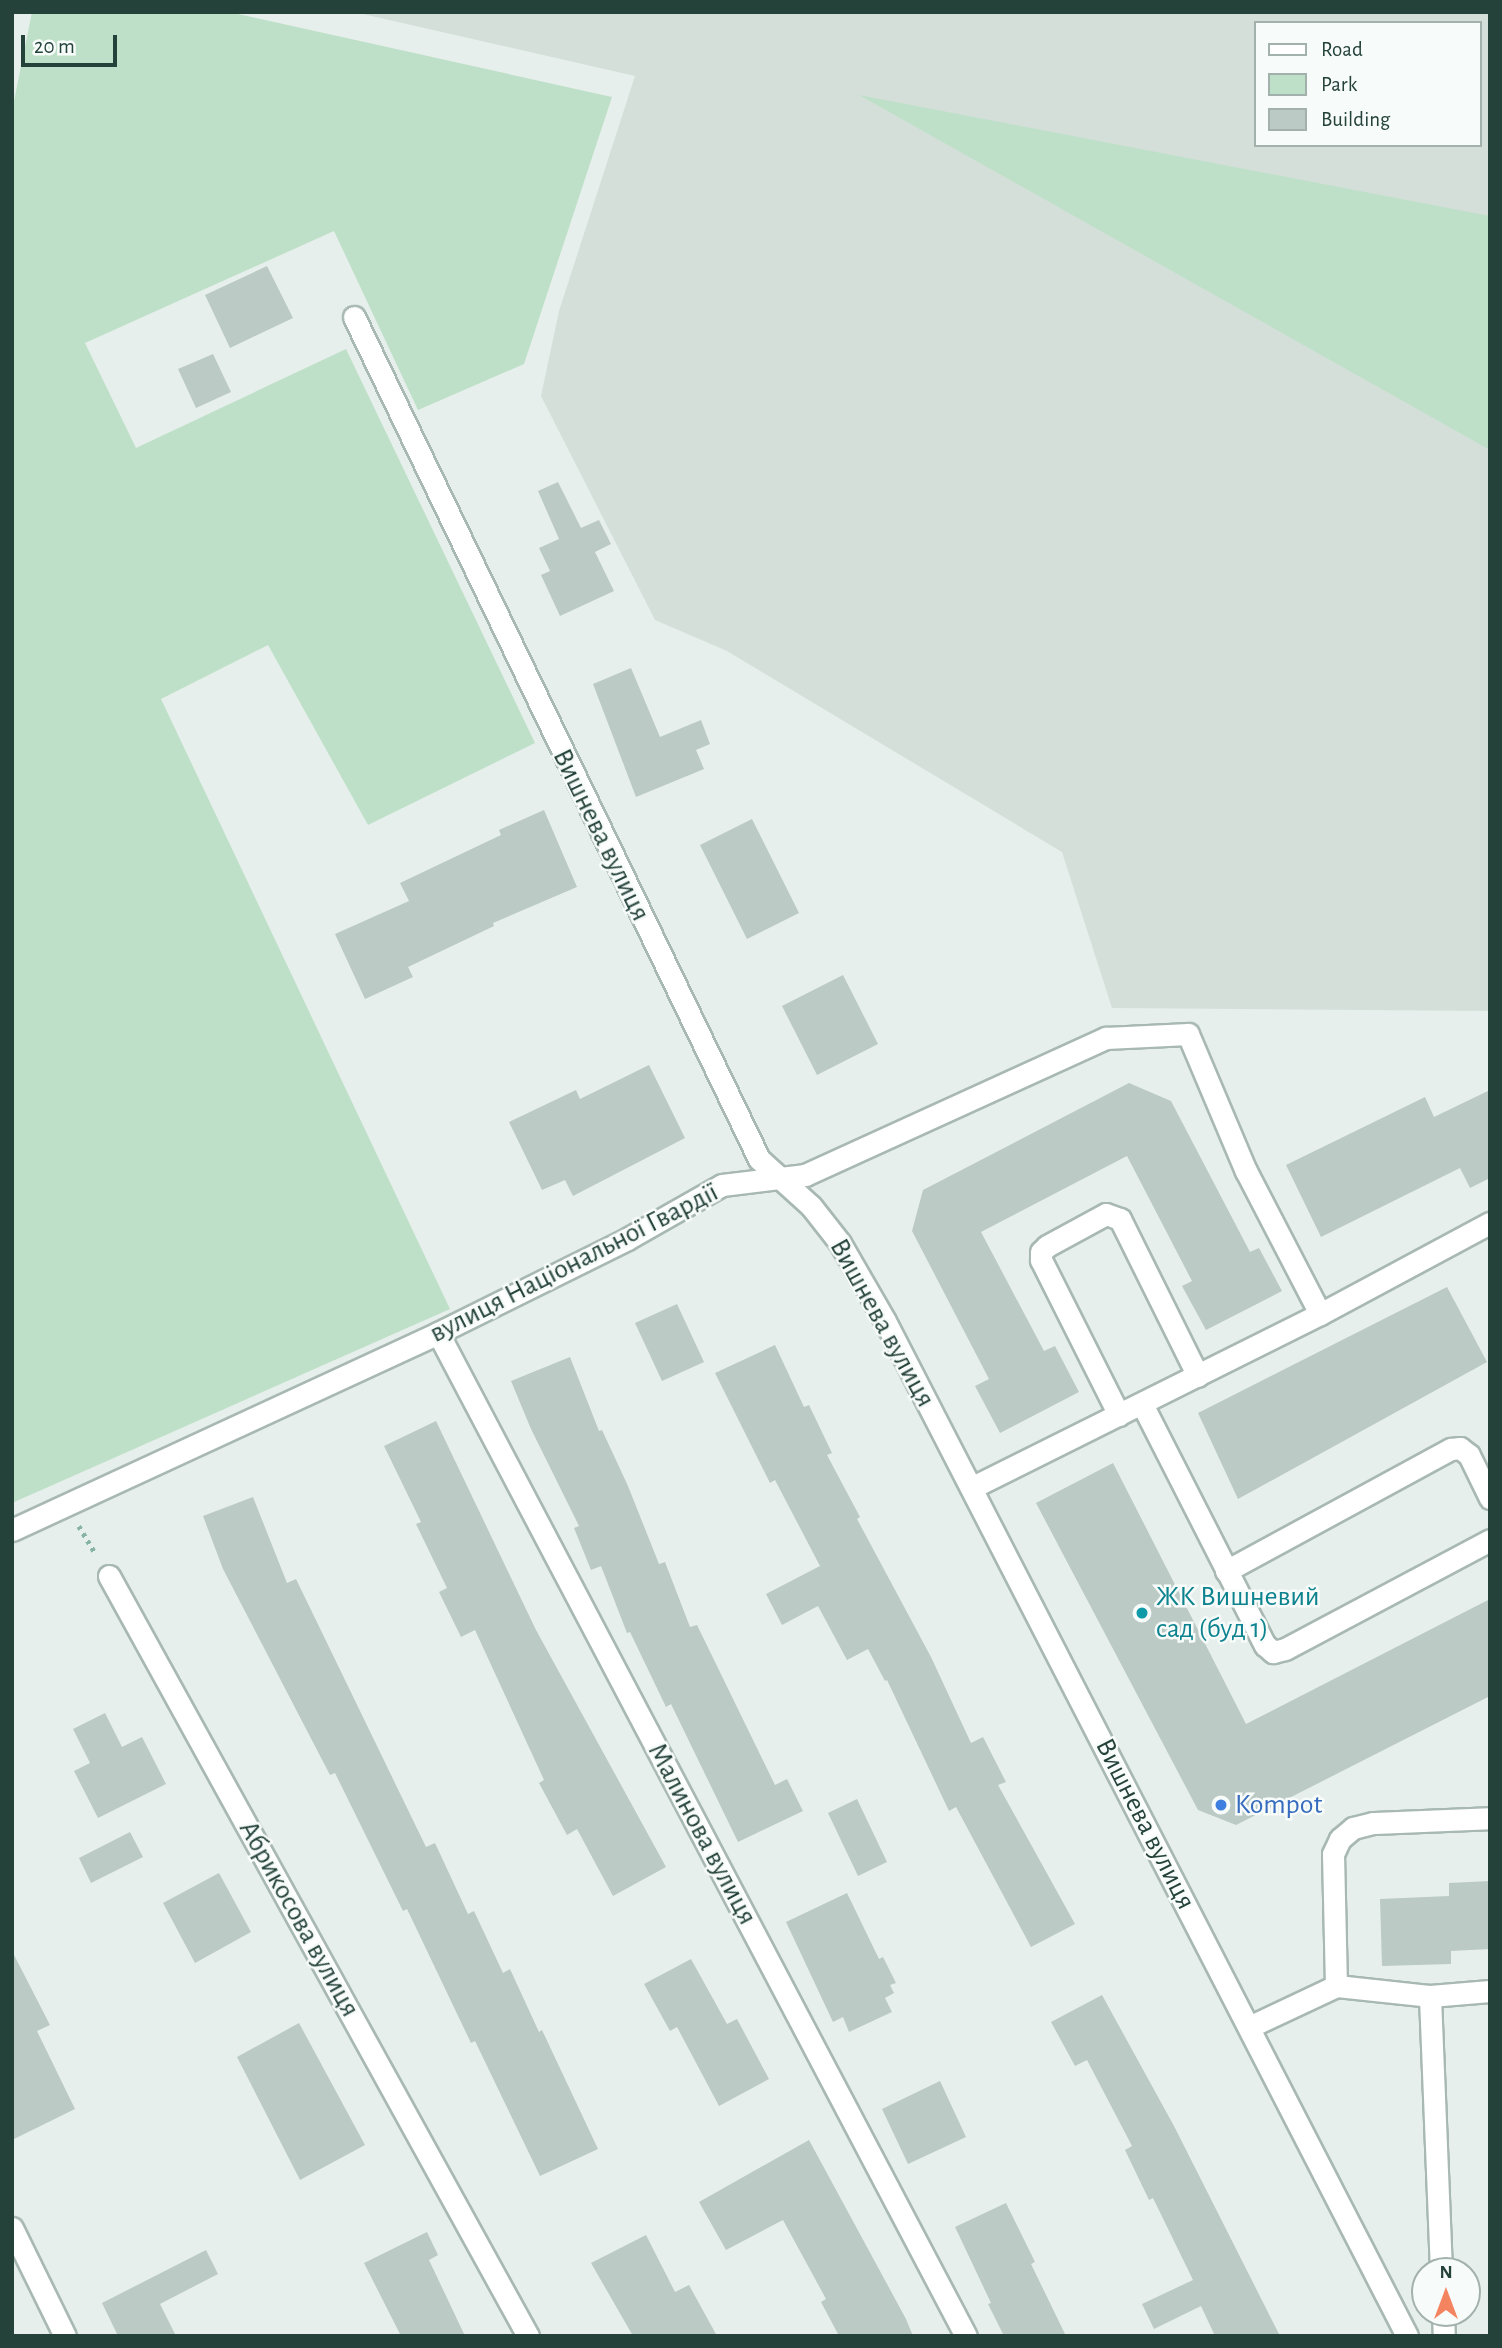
<!DOCTYPE html>
<meta charset="utf-8">
<style>
body{margin:0}
#map{position:relative;width:1502px;height:2348px;overflow:hidden;background:#e6efeb;font-family:"Alegreya Sans",sans-serif}
div>[style]{position:absolute}
[style*='--x']{left:calc(var(--x)*1px);top:calc(var(--y)*1px);width:calc(var(--w)*1px);rotate:calc(var(--a)*1deg)}
.built>*{inset:0;background:#d4dfda}
.green>*{inset:0;background:#bfe0c8}
.building>*{inset:0;background:#bbcac4}
.path>*{height:4.5px;margin-top:-2.25px;transform-origin:0;background:repeating-linear-gradient(90deg,#86b3a5 0 3.5px,transparent 0 8.5px)}
.roads{filter:drop-shadow(2px 0 #a8b8b2) drop-shadow(-2px 0 #a8b8b2) drop-shadow(0 2px #a8b8b2) drop-shadow(0 -2px #a8b8b2)}
.minor>*{height:21px;margin:-10.5px;padding:0 10.5px;transform-origin:10.5px;border-radius:10.5px;background:#fff}
.dots>*{width:19px;height:19px;translate:-50% -50%;box-sizing:border-box;border:4px solid #f7fbf9;border-radius:50%}
span{translate:-50% -50%;white-space:nowrap;text-align:center;line-height:1.15;-webkit-text-stroke:5px #f7fbf9;paint-order:stroke}
.street-label{font-size:28px;color:#24423a}
.culture-label{font-size:28px;color:#0d838f}
.left{translate:0 -50%;text-align:left}
.shop-label{font-size:28px;color:#366cbe}
.frame{position:absolute;inset:0;border:14px solid #24423a;pointer-events:none}
.legend{position:absolute;left:1254px;top:21px;width:228px;height:126px;box-sizing:border-box;background:#f7fbf9;border:2px solid #a3b1ad;margin:0;padding:9px 12px;list-style:none;font-size:21px;color:#24423a}
.legend li{display:flex;align-items:center;gap:14px;height:35px}
.legend b{width:35px;border:2px solid #a3b1ad}
.north{position:absolute;left:1411px;top:2257px;width:70px;height:70px;box-sizing:border-box;background:#f7fbf9;border:2px solid #a3b1ad;border-radius:50%;rotate:0deg;font-size:19px;font-weight:700;line-height:28px;text-align:center;color:#24423a}
.north::after{content:'';display:block;margin:auto;width:24px;height:32px;background:#f4845f;clip-path:polygon(50% 0,100% 100%,50% 72%,0 100%)}
.scale{position:absolute;left:21px;top:35px;width:96px;height:32px;box-sizing:border-box;border:4px solid #24423a;border-top:0;padding-left:9px;font-size:21px;line-height:24px;white-space:nowrap;color:#24423a;-webkit-text-stroke:5px #f7fbf9;paint-order:stroke}
</style>
<div id="map">
<div class="built">
<div style="clip-path:polygon(evenodd,354px 12px,1490px 12px,1490px 1011px,1112px 1008px,1062px 852px,727px 651px,655px 620px,541px 396px,559px 311px,635px 76px,354px 12px,1255px 23px,1479px 23px,1479px 145px,1255px 145px,1255px 23px)"></div>
</div>
<div class="green">
<div style="clip-path:polygon(32px 12px,229px 12px,612px 97px,524px 364px,418px 410px,334px 231px,85px 343px,136px 448px,346px 349px,535px 743px,368px 825px,268px 645px,161px 699px,450px 1309px,12px 1503px,12px 111px)"></div>
<div style="clip-path:polygon(859px 95px,1490px 216px,1490px 450px)"></div>
</div>
<div class="building">
<div style="clip-path:polygon(267px 266px,293px 318px,230px 348px,205px 295px)"></div>
<div style="clip-path:polygon(213px 354px,231px 392px,196px 408px,178px 369px)"></div>
<div style="clip-path:polygon(558px 482px,581px 528px,599px 520px,611px 544px,595px 552px,614px 591px,560px 616px,541px 575px,550px 571px,539px 548px,559px 539px,538px 491px)"></div>
<div style="clip-path:polygon(631px 668px,660px 737px,701px 720px,710px 744px,696px 750px,704px 769px,636px 797px,593px 684px)"></div>
<div style="clip-path:polygon(544px 810px,577px 887px,493px 923px,494px 926px,408px 967px,413px 977px,365px 999px,335px 934px,409px 901px,400px 883px,501px 835px,499px 830px)"></div>
<div style="clip-path:polygon(752px 819px,799px 913px,747px 939px,700px 845px)"></div>
<div style="clip-path:polygon(843px 975px,878px 1044px,817px 1075px,782px 1006px)"></div>
<div style="clip-path:polygon(649px 1065px,685px 1138px,573px 1196px,565px 1180px,542px 1190px,509px 1122px,576px 1090px,580px 1099px)"></div>
<div style="clip-path:polygon(1129px 1083px,1171px 1101px,1250px 1252px,1259px 1248px,1282px 1291px,1206px 1330px,1182px 1286px,1192px 1281px,1127px 1156px,981px 1232px,1044px 1351px,1055px 1346px,1079px 1392px,1000px 1433px,975px 1386px,989px 1379px,912px 1231px,923px 1190px)"></div>
<div style="clip-path:polygon(1490px 1090px,1490px 1178px,1470px 1188px,1460px 1168px,1321px 1237px,1286px 1165px,1425px 1097px,1434px 1117px)"></div>
<div style="clip-path:polygon(1447px 1287px,1487px 1362px,1238px 1499px,1198px 1413px)"></div>
<div style="clip-path:polygon(677px 1304px,704px 1362px,662px 1381px,635px 1323px)"></div>
<div style="clip-path:polygon(775px 1345px,804px 1407px,809px 1405px,832px 1453px,827px 1455px,860px 1517px,857px 1519px,931px 1657px,971px 1743px,983px 1737px,1006px 1782px,998px 1785px,1075px 1924px,1031px 1947px,956px 1807px,949px 1811px,887px 1680px,885px 1681px,868px 1649px,847px 1660px,818px 1606px,782px 1625px,766px 1594px,820px 1566px,775px 1480px,770px 1483px,715px 1373px)"></div>
<div style="clip-path:polygon(570px 1357px,599px 1431px,602px 1430px,628px 1486px,659px 1564px,665px 1562px,690px 1627px,697px 1625px,775px 1785px,787px 1779px,803px 1811px,738px 1842px,671px 1704px,666px 1707px,630px 1632px,627px 1633px,601px 1566px,591px 1570px,574px 1528px,579px 1526px,531px 1429px,511px 1381px)"></div>
<div style="clip-path:polygon(436px 1421px,536px 1630px,666px 1867px,613px 1896px,577px 1829px,567px 1835px,539px 1783px,544px 1780px,475px 1630px,461px 1637px,439px 1592px,447px 1588px,416px 1524px,421px 1522px,384px 1446px)"></div>
<div style="clip-path:polygon(1113px 1463px,1246px 1724px,1490px 1599px,1490px 1696px,1236px 1825px,1198px 1810px,1036px 1503px)"></div>
<div style="clip-path:polygon(253px 1497px,287px 1583px,296px 1579px,426px 1847px,435px 1843px,468px 1914px,474px 1911px,503px 1973px,510px 1969px,539px 2032px,542px 2030px,598px 2149px,540px 2176px,475px 2041px,471px 2043px,407px 1909px,403px 1911px,335px 1773px,330px 1775px,223px 1569px,203px 1516px)"></div>
<div style="clip-path:polygon(105px 1713px,122px 1747px,142px 1737px,166px 1784px,98px 1818px,74px 1771px,90px 1763px,73px 1729px)"></div>
<div style="clip-path:polygon(857px 1799px,887px 1862px,858px 1876px,828px 1813px)"></div>
<div style="clip-path:polygon(130px 1832px,143px 1857px,91px 1883px,79px 1858px)"></div>
<div style="clip-path:polygon(219px 1873px,251px 1932px,195px 1963px,163px 1903px)"></div>
<div style="clip-path:polygon(1490px 1881px,1490px 1949px,1451px 1951px,1451px 1964px,1382px 1966px,1380px 1899px,1449px 1896px,1449px 1883px)"></div>
<div style="clip-path:polygon(847px 1893px,879px 1959px,883px 1957px,896px 1983px,890px 1985px,894px 1993px,885px 1998px,892px 2012px,849px 2032px,843px 2017px,833px 2022px,786px 1922px)"></div>
<div style="clip-path:polygon(12px 1951px,50px 2025px,37px 2031px,75px 2109px,12px 2140px)"></div>
<div style="clip-path:polygon(691px 1959px,727px 2024px,737px 2019px,769px 2079px,719px 2106px,677px 2027px,670px 2031px,644px 1984px)"></div>
<div style="clip-path:polygon(1102px 1995px,1174px 2126px,1280px 2336px,1215px 2336px,1201px 2306px,1154px 2329px,1142px 2304px,1193px 2280px,1153px 2198px,1149px 2200px,1125px 2150px,1132px 2146px,1087px 2060px,1075px 2066px,1051px 2022px)"></div>
<div style="clip-path:polygon(299px 2023px,365px 2145px,300px 2180px,237px 2057px)"></div>
<div style="clip-path:polygon(940px 2081px,966px 2137px,908px 2164px,882px 2109px)"></div>
<div style="clip-path:polygon(809px 2140px,906px 2319px,913px 2336px,839px 2336px,821px 2302px,826px 2299px,783px 2220px,726px 2250px,699px 2202px)"></div>
<div style="clip-path:polygon(1006px 2203px,1035px 2262px,1031px 2264px,1066px 2336px,1004px 2336px,988px 2304px,991px 2303px,955px 2227px)"></div>
<div style="clip-path:polygon(427px 2232px,438px 2255px,429px 2260px,465px 2336px,401px 2336px,364px 2263px)"></div>
<div style="clip-path:polygon(646px 2235px,675px 2292px,689px 2285px,717px 2336px,633px 2336px,591px 2263px)"></div>
<div style="clip-path:polygon(206px 2250px,218px 2274px,160px 2304px,176px 2336px,118px 2336px,102px 2303px)"></div>
</div>
<div class="path">
<div style="--x:79;--y:1526;--w:33;--a:59"></div>
</div>
<div class="roads">
<div class="minor">
<div style="--x:354;--y:317;--w:934;--a:64.31"></div>
<div style="--x:759;--y:1159;--w:70;--a:42.1"></div>
<div style="--x:811;--y:1206;--w:47;--a:51.9"></div>
<div style="--x:840;--y:1243;--w:90;--a:60"></div>
<div style="--x:885;--y:1321;--w:1141;--a:62.78"></div>
<div style="--x:438;--y:1333;--w:1133;--a:62.24"></div>
<div style="--x:1142;--y:1404;--w:271;--a:63"></div>
<div style="--x:1265;--y:1645;--w:11;--a:41"></div>
<div style="--x:1273;--y:1652;--w:12;--a:-14"></div>
<div style="--x:1285;--y:1649;--w:232;--a:-28"></div>
<div style="--x:1119;--y:1415;--w:174;--a:-116.7"></div>
<div style="--x:1041;--y:1260;--w:8;--a:-90"></div>
<div style="--x:1041;--y:1252;--w:8;--a:-45"></div>
<div style="--x:1047;--y:1246;--w:67;--a:-28.5"></div>
<div style="--x:1106;--y:1214;--w:15;--a:20"></div>
<div style="--x:1120;--y:1219;--w:175;--a:63.6"></div>
<div style="--x:973;--y:1487;--w:388;--a:-26.5"></div>
<div style="--x:1320;--y:1314;--w:193;--a:-28.2"></div>
<div style="--x:12;--y:1530;--w:469;--a:-24.8"></div>
<div style="--x:438;--y:1333;--w:211;--a:-26.4"></div>
<div style="--x:627;--y:1239;--w:109;--a:-29.6"></div>
<div style="--x:722;--y:1185;--w:84;--a:-6.9"></div>
<div style="--x:805;--y:1175;--w:331;--a:-24.5"></div>
<div style="--x:1106;--y:1038;--w:82;--a:-2.8"></div>
<div style="--x:1188;--y:1034;--w:149;--a:67.1"></div>
<div style="--x:1246;--y:1171;--w:161;--a:62.6"></div>
<div style="--x:1226;--y:1571;--w:256;--a:-28.5"></div>
<div style="--x:1451;--y:1449;--w:9;--a:-6"></div>
<div style="--x:1460;--y:1448;--w:11;--a:38"></div>
<div style="--x:1469;--y:1455;--w:48;--a:64"></div>
<div style="--x:109;--y:1576;--w:868;--a:61.13"></div>
<div style="--x:1430;--y:1996;--w:60;--a:-4.8"></div>
<div style="--x:1249;--y:2027;--w:96;--a:-25.2"></div>
<div style="--x:12;--y:2228;--w:120;--a:63.9"></div>
<div style="--x:1441;--y:2271;--w:275;--a:-92.3"></div>
<div style="--x:1430;--y:1996;--w:95;--a:-173.9"></div>
<div style="--x:1336;--y:1986;--w:132;--a:-91.3"></div>
<div style="--x:1333;--y:1854;--w:17;--a:-65"></div>
<div style="--x:1340;--y:1839;--w:17;--a:-40"></div>
<div style="--x:1353;--y:1828;--w:21;--a:-14"></div>
<div style="--x:1373;--y:1823;--w:117;--a:-2.4"></div>
<div style="--x:1443;--y:2313;--w:23;--a:88"></div>
</div>
</div>
<div class="dots">
<div style="left:1142px;top:1613px;background:#0f9aa8"></div>
<div style="left:1221px;top:1805px;background:#3f7fe0"></div>
</div>
<div class="street-label">
<span style="left:601px;top:835px;rotate:64deg">Вишнева вулиця</span>
<span style="left:574px;top:1263px;rotate:-27deg">вулиця Національної Гвардії</span>
<span style="left:882px;top:1323px;rotate:61deg">Вишнева вулиця</span>
<span style="left:1145px;top:1824px;rotate:63deg">Вишнева вулиця</span>
<span style="left:702px;top:1834px;rotate:62deg">Малинова вулиця</span>
<span style="left:299px;top:1919px;rotate:61deg">Абрикосова вулиця</span>
</div>
<div class="culture-label">
<span class="left" style="left:1156px;top:1613px">ЖК Вишневий<br>сад (буд 1)</span>
</div>
<div class="shop-label">
<span class="left" style="left:1235px;top:1805px">Kompot</span>
</div>
<div class="frame"></div>
<ul class="legend">
<li><b style="height:9px;background:#fff"></b>Road</li>
<li><b style="height:19px;background:#bfe0c8"></b>Park</li>
<li><b style="height:19px;background:#bbcac4"></b>Building</li>
</ul>
<div class="north">N</div>
<div class="scale">20 m</div>
</div>
